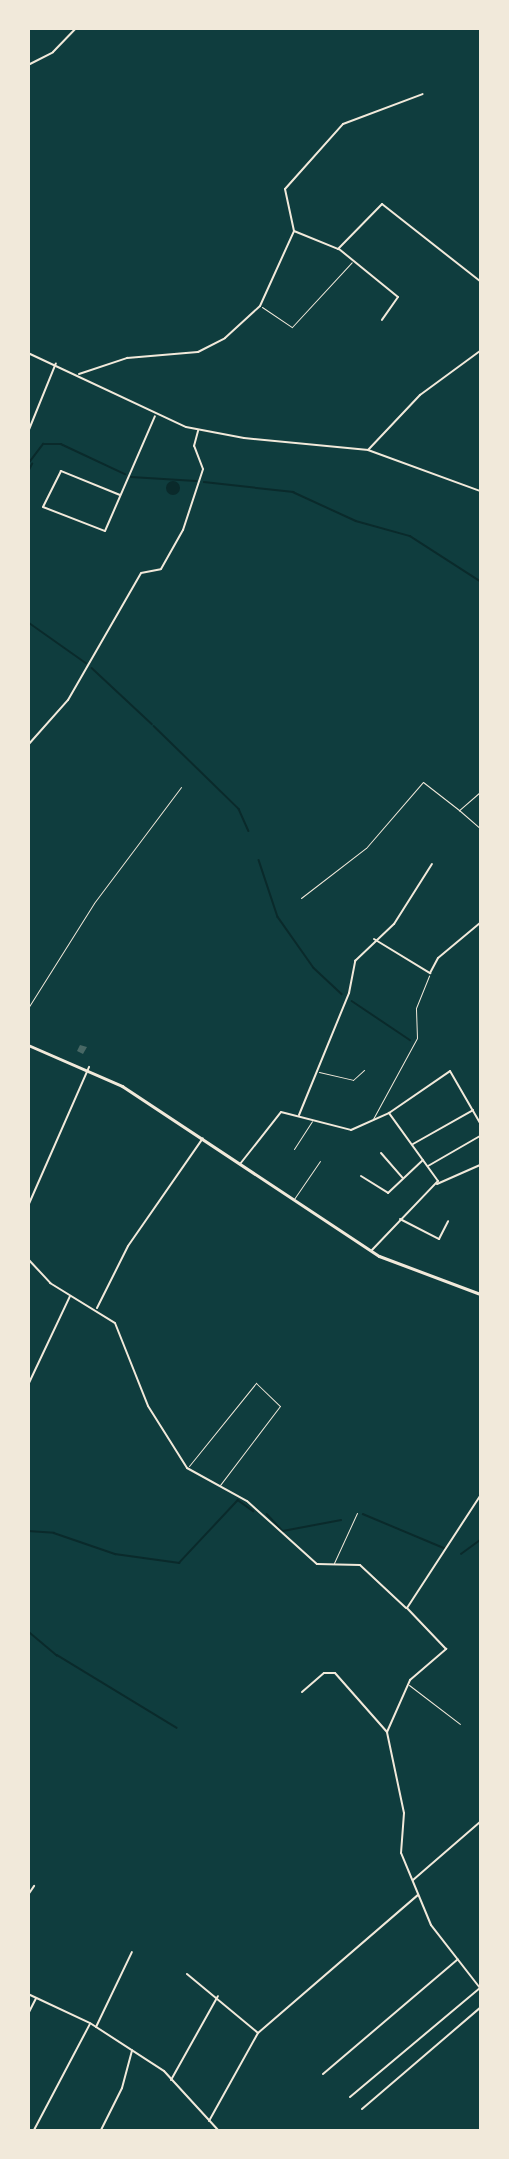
<!DOCTYPE html>
<style>
body{margin:0}
#map{position:relative;width:509px;height:2159px;overflow:hidden;background:#0f3d3e;font-family:Figtree,sans-serif}
div>[style]{position:absolute}
[style*='--x']{left:calc(var(--x)*1px);top:calc(var(--y)*1px);width:calc(var(--w)*1px);rotate:calc(var(--a)*1deg)}
.water>*{inset:0;background:#0a2a2b}
.round{border-radius:50%}
.stream>*{height:1.5px;margin:-0.75px;padding:0 0.75px;transform-origin:0.75px;border-radius:0.75px;background:#0a2a2b}
.building>*{inset:0;background:#486865}
.service>*{height:1px;margin:-0.5px;padding:0 0.5px;transform-origin:0.5px;border-radius:0.5px;background:#f1e9da}
.minor>*{height:2px;margin:-1px;padding:0 1px;transform-origin:1px;border-radius:1px;background:#f1e9da}
.tertiary>*{height:3px;margin:-1.5px;padding:0 1.5px;transform-origin:1.5px;border-radius:1.5px;background:#f1e9da}
span{translate:-50% -50%;white-space:nowrap;text-align:center;line-height:1.15;-webkit-text-stroke:6px #f1e9da;paint-order:stroke}
.frame{position:absolute;inset:0;border:30px solid #f1e9da;pointer-events:none}
</style>
<div id="map">
<div class="water">
<div class="round" style="left:166px;top:481px;width:14px;height:14px"></div>
</div>
<div class="stream">
<div style="--x:28;--y:464;--w:25;--a:-53"></div>
<div style="--x:43;--y:444;--w:18;--a:0"></div>
<div style="--x:61;--y:444;--w:71;--a:25.1"></div>
<div style="--x:28;--y:472;--w:9;--a:-63"></div>
<div style="--x:131;--y:477;--w:65;--a:3.5"></div>
<div style="--x:204;--y:482;--w:90;--a:6.4"></div>
<div style="--x:293;--y:492;--w:69;--a:24.7"></div>
<div style="--x:356;--y:521;--w:56;--a:15.5"></div>
<div style="--x:410;--y:536;--w:83;--a:32.7"></div>
<div style="--x:28;--y:622;--w:71;--a:35.3"></div>
<div style="--x:92;--y:668;--w:82;--a:43"></div>
<div style="--x:154;--y:726;--w:119;--a:44.3"></div>
<div style="--x:239;--y:809;--w:24;--a:66"></div>
<div style="--x:259;--y:860;--w:60;--a:71.6"></div>
<div style="--x:278;--y:917;--w:62;--a:54.8"></div>
<div style="--x:314;--y:968;--w:38;--a:43"></div>
<div style="--x:352;--y:1001;--w:70;--a:33.9"></div>
<div style="--x:267;--y:1514;--w:23;--a:47"></div>
<div style="--x:283;--y:1531;--w:59;--a:-10.7"></div>
<div style="--x:363;--y:1514;--w:88;--a:22.8"></div>
<div style="--x:28;--y:1531;--w:26;--a:4"></div>
<div style="--x:54;--y:1533;--w:65;--a:19"></div>
<div style="--x:115;--y:1554;--w:65;--a:8"></div>
<div style="--x:179;--y:1563;--w:86;--a:-46.9"></div>
<div style="--x:238;--y:1500;--w:19;--a:36"></div>
<div style="--x:461;--y:1554;--w:24;--a:-36"></div>
<div style="--x:28;--y:1631;--w:38;--a:40"></div>
<div style="--x:57;--y:1655;--w:140;--a:31.3"></div>
</div>
<div class="building">
<div style="clip-path:polygon(80px 1045px,87px 1047px,83px 1054px,77px 1051px)"></div>
</div>
<div class="service">
<div style="--x:262;--y:307;--w:36;--a:34"></div>
<div style="--x:292;--y:327;--w:88;--a:-47.3"></div>
<div style="--x:480;--y:792;--w:28;--a:139"></div>
<div style="--x:459;--y:810;--w:28;--a:41"></div>
<div style="--x:301;--y:898;--w:82;--a:-37.6"></div>
<div style="--x:366;--y:848;--w:87;--a:-49.2"></div>
<div style="--x:423;--y:782;--w:46;--a:37.9"></div>
<div style="--x:28;--y:1008;--w:124;--a:-57.8"></div>
<div style="--x:94;--y:903;--w:145;--a:-53.1"></div>
<div style="--x:319;--y:1072;--w:35;--a:13"></div>
<div style="--x:353;--y:1080;--w:15;--a:-42"></div>
<div style="--x:373;--y:1119;--w:92;--a:-61.5"></div>
<div style="--x:417;--y:1038;--w:30;--a:-92"></div>
<div style="--x:416;--y:1008;--w:35;--a:-68"></div>
<div style="--x:294;--y:1149;--w:33;--a:-57"></div>
<div style="--x:294;--y:1199;--w:46;--a:-55.6"></div>
<div style="--x:189;--y:1466;--w:107;--a:-51.1"></div>
<div style="--x:256;--y:1383;--w:33;--a:44"></div>
<div style="--x:280;--y:1406;--w:99;--a:127.2"></div>
<div style="--x:334;--y:1563;--w:55;--a:-65.3"></div>
<div style="--x:409;--y:1685;--w:64;--a:37.4"></div>
</div>
<div class="minor">
<div style="--x:28;--y:65;--w:28;--a:-27"></div>
<div style="--x:53;--y:52;--w:33;--a:-46"></div>
<div style="--x:294;--y:231;--w:48;--a:22.2"></div>
<div style="--x:338;--y:249;--w:63;--a:-45.6"></div>
<div style="--x:382;--y:204;--w:125;--a:38.2"></div>
<div style="--x:294;--y:231;--w:43;--a:-102.1"></div>
<div style="--x:285;--y:189;--w:87;--a:-48.3"></div>
<div style="--x:343;--y:124;--w:85;--a:-20.6"></div>
<div style="--x:339;--y:249;--w:76;--a:39.1"></div>
<div style="--x:398;--y:297;--w:28;--a:125"></div>
<div style="--x:28;--y:353;--w:174;--a:25.1"></div>
<div style="--x:186;--y:427;--w:59;--a:10.7"></div>
<div style="--x:244;--y:438;--w:125;--a:5.5"></div>
<div style="--x:368;--y:450;--w:119;--a:20.1"></div>
<div style="--x:79;--y:374;--w:51;--a:-18.4"></div>
<div style="--x:127;--y:358;--w:71;--a:-4.8"></div>
<div style="--x:198;--y:352;--w:30;--a:-27"></div>
<div style="--x:225;--y:338;--w:47;--a:-42.4"></div>
<div style="--x:260;--y:306;--w:82;--a:-65.6"></div>
<div style="--x:28;--y:432;--w:74;--a:-67.9"></div>
<div style="--x:368;--y:450;--w:76;--a:-46.6"></div>
<div style="--x:420;--y:395;--w:74;--a:-36.3"></div>
<div style="--x:120;--y:495;--w:64;--a:-157.9"></div>
<div style="--x:61;--y:471;--w:40;--a:116.6"></div>
<div style="--x:43;--y:507;--w:66;--a:21.2"></div>
<div style="--x:105;--y:531;--w:125;--a:-66.5"></div>
<div style="--x:28;--y:745;--w:60;--a:-48.4"></div>
<div style="--x:68;--y:700;--w:146;--a:-60.1"></div>
<div style="--x:141;--y:573;--w:20;--a:-11"></div>
<div style="--x:161;--y:569;--w:45;--a:-60.6"></div>
<div style="--x:183;--y:530;--w:64;--a:-71.8"></div>
<div style="--x:203;--y:469;--w:25;--a:-111"></div>
<div style="--x:194;--y:446;--w:16;--a:-75"></div>
<div style="--x:374;--y:939;--w:66;--a:31.3"></div>
<div style="--x:430;--y:973;--w:17;--a:-62"></div>
<div style="--x:438;--y:958;--w:55;--a:-39.8"></div>
<div style="--x:299;--y:1115;--w:132;--a:-67.7"></div>
<div style="--x:349;--y:993;--w:33;--a:-79"></div>
<div style="--x:355;--y:961;--w:54;--a:-43.5"></div>
<div style="--x:394;--y:924;--w:71;--a:-57.7"></div>
<div style="--x:413;--y:1144;--w:69;--a:-29.5"></div>
<div style="--x:381;--y:1153;--w:33;--a:49"></div>
<div style="--x:240;--y:1164;--w:66;--a:-51.7"></div>
<div style="--x:281;--y:1112;--w:72;--a:14.4"></div>
<div style="--x:351;--y:1130;--w:42;--a:-24.1"></div>
<div style="--x:389;--y:1113;--w:74;--a:-34.5"></div>
<div style="--x:450;--y:1071;--w:60;--a:60"></div>
<div style="--x:428;--y:1166;--w:60;--a:-30"></div>
<div style="--x:361;--y:1176;--w:32;--a:32"></div>
<div style="--x:388;--y:1193;--w:48;--a:-43.3"></div>
<div style="--x:437;--y:1184;--w:47;--a:-23.8"></div>
<div style="--x:28;--y:1206;--w:152;--a:-66.3"></div>
<div style="--x:400;--y:1219;--w:44;--a:27.1"></div>
<div style="--x:439;--y:1239;--w:20;--a:-63"></div>
<div style="--x:371;--y:1251;--w:97;--a:-46.3"></div>
<div style="--x:438;--y:1181;--w:84;--a:-125.8"></div>
<div style="--x:28;--y:1259;--w:33;--a:47"></div>
<div style="--x:50;--y:1283;--w:76;--a:31.6"></div>
<div style="--x:115;--y:1323;--w:89;--a:68.3"></div>
<div style="--x:148;--y:1406;--w:73;--a:57.8"></div>
<div style="--x:187;--y:1468;--w:68;--a:28.8"></div>
<div style="--x:247;--y:1501;--w:94;--a:42"></div>
<div style="--x:317;--y:1564;--w:43;--a:1.3"></div>
<div style="--x:360;--y:1565;--w:63;--a:43.1"></div>
<div style="--x:97;--y:1308;--w:69;--a:-63.4"></div>
<div style="--x:128;--y:1246;--w:131;--a:-55.2"></div>
<div style="--x:28;--y:1385;--w:98;--a:-64.7"></div>
<div style="--x:302;--y:1692;--w:29;--a:-41"></div>
<div style="--x:324;--y:1673;--w:11;--a:0"></div>
<div style="--x:335;--y:1673;--w:79;--a:48.6"></div>
<div style="--x:413;--y:1880;--w:89;--a:-40.9"></div>
<div style="--x:28;--y:1895;--w:11;--a:-56"></div>
<div style="--x:187;--y:1974;--w:92;--a:39.7"></div>
<div style="--x:28;--y:1994;--w:68;--a:25.1"></div>
<div style="--x:90;--y:2023;--w:88;--a:33"></div>
<div style="--x:164;--y:2071;--w:80;--a:47.5"></div>
<div style="--x:28;--y:2014;--w:18;--a:-63"></div>
<div style="--x:96;--y:2027;--w:83;--a:-64.4"></div>
<div style="--x:323;--y:2074;--w:177;--a:-40.4"></div>
<div style="--x:171;--y:2080;--w:96;--a:-60.8"></div>
<div style="--x:350;--y:2097;--w:170;--a:-40"></div>
<div style="--x:480;--y:1988;--w:80;--a:-127.9"></div>
<div style="--x:431;--y:1925;--w:78;--a:-112.6"></div>
<div style="--x:401;--y:1853;--w:40;--a:-85.7"></div>
<div style="--x:404;--y:1813;--w:83;--a:-101.9"></div>
<div style="--x:387;--y:1732;--w:57;--a:-66.1"></div>
<div style="--x:410;--y:1680;--w:48;--a:-40.7"></div>
<div style="--x:446;--y:1649;--w:57;--a:-133.6"></div>
<div style="--x:407;--y:1608;--w:134;--a:-56.9"></div>
<div style="--x:362;--y:2109;--w:155;--a:-40.6"></div>
<div style="--x:209;--y:2121;--w:101;--a:-60.9"></div>
<div style="--x:258;--y:2033;--w:211;--a:-40.8"></div>
<div style="--x:34;--y:2130;--w:120;--a:-62.2"></div>
<div style="--x:101;--y:2130;--w:47;--a:-63.4"></div>
<div style="--x:122;--y:2088;--w:39;--a:-75"></div>
</div>
<div class="tertiary">
<div style="--x:28;--y:1045;--w:103;--a:23.6"></div>
<div style="--x:122;--y:1086;--w:308;--a:33.5"></div>
<div style="--x:379;--y:1256;--w:108;--a:20.6"></div>
</div>
<div class="frame"></div>
</div>
